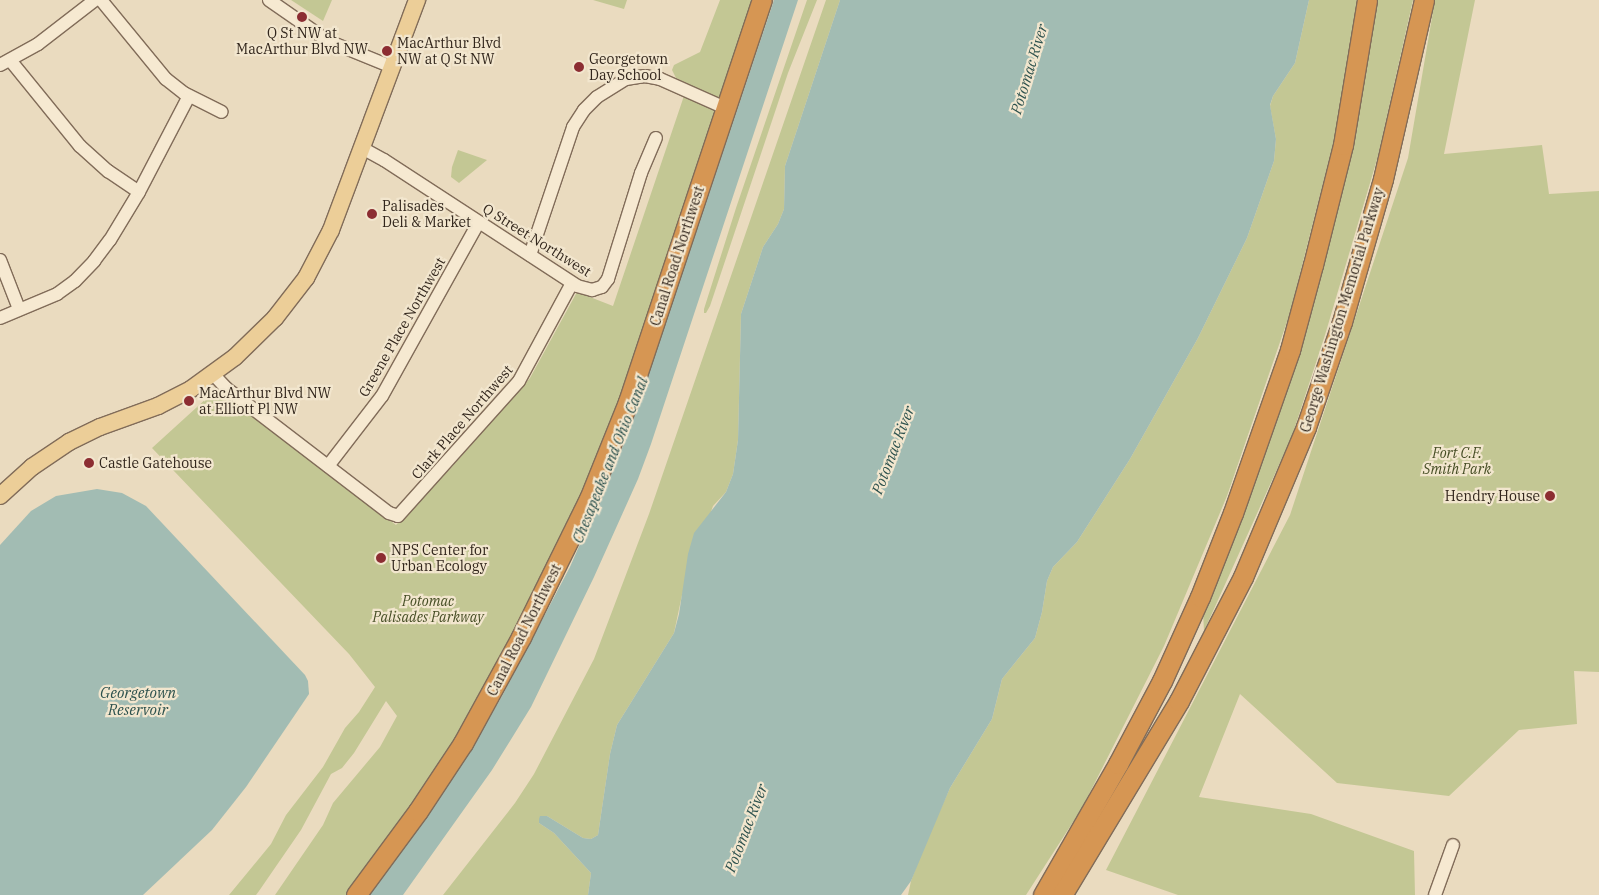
<!DOCTYPE html>
<style>
body{margin:0}
#map{position:relative;width:1599px;height:895px;overflow:hidden;background:#eadbbf;font-family:"IBM Plex Serif",serif}
div>[style]{position:absolute}
[style*='--x']{left:calc(var(--x)*1px);top:calc(var(--y)*1px);width:calc(var(--w)*1px);rotate:calc(var(--a)*1deg)}
.green>*{inset:0;background:#c3c794}
.water>*{inset:0;background:#a2bcb3}
.roads{filter:drop-shadow(1px 0 #816c59) drop-shadow(-1px 0 #816c59) drop-shadow(0 1px #816c59) drop-shadow(0 -1px #816c59)}
.minor>*{height:12px;margin:-6px;padding:0 6px;transform-origin:6px;border-radius:6px;background:#f6e9d1}
.major>*{height:16px;margin:-8px;padding:0 8px;transform-origin:8px;border-radius:8px;background:#ecce98}
.highway>*{height:19px;margin:-9.5px;padding:0 9.5px;transform-origin:9.5px;border-radius:9.5px;background:#d69653}
.dots>*{width:14px;height:14px;translate:-50% -50%;box-sizing:border-box;border:2px solid #f2e6ce;border-radius:50%}
span{translate:-50% -50%;white-space:nowrap;text-align:center;line-height:1.15;-webkit-text-stroke:4.5px #f2e6ce;paint-order:stroke}
.poi-label{font-size:14px;color:#32261c}
.left{translate:0 -50%;text-align:left}
.right{translate:-100% -50%;text-align:right}
.street-label{font-size:14px;color:#32261c}
.park-label{font-size:14px;color:#454d24;font-style:italic}
.water-label{font-size:15px;color:#2c514d;font-style:italic}
</style>
<div id="map">
<div class="green">
<div style="clip-path:polygon(291px 0,332px 0,323px 21px)"></div>
<div style="clip-path:polygon(593px 0,627px 0,624px 9px)"></div>
<div style="clip-path:polygon(720px 0,757px 0,593px 479px,457px 739px,348px 895px,275px 895px,323px 825px,333px 803px,380px 747px,397px 716px,386px 701px,354px 753px,342px 768px,331px 774px,301px 830px,259px 891px,256px 895px,229px 895px,271px 844px,286px 815px,323px 767px,345px 728px,359px 712px,375px 687px,349px 654px,152px 448px,219px 387px,396px 525px,451px 468px,530px 378px,577px 292px,613px 306px,688px 84px,676px 78px,672px 70px,674px 65px,700px 52px)"></div>
<div style="clip-path:polygon(807px 0,817px 0,788px 73px,710px 306px,706px 313px,704px 313px,704px 309px,736px 208px)"></div>
<div style="clip-path:polygon(826px 0,840px 0,785px 166px,784px 209px,778px 224px,763px 247px,741px 314px,738px 440px,733px 474px,726px 492px,713px 506px,682px 595px,674px 633px,617px 725px,610px 754px,598px 835px,591px 839px,583px 838px,547px 816px,539px 823px,554px 833px,591px 873px,588px 895px,443px 895px,515px 803px,534px 774px,594px 659px,649px 514px)"></div>
<div style="clip-path:polygon(1309px 0,1357px 0,1334px 140px,1290px 313px,1227px 496px,1164px 646px,1082px 808px,1026px 895px,908px 895px,911px 881px,924px 846px,950px 788px,992px 719px,1002px 679px,1035px 638px,1042px 612px,1047px 581px,1053px 567px,1077px 542px,1130px 459px,1198px 338px,1247px 238px,1274px 161px,1276px 139px,1270px 106px,1273px 96px,1295px 63px)"></div>
<div style="clip-path:polygon(1374px 0,1413px 0,1378px 156px,1325px 335px,1292px 436px,1204px 631px,1203px 612px,1308px 324px,1355px 133px)"></div>
<div style="clip-path:polygon(1435px 0,1475px 0,1444px 154px,1542px 145px,1549px 194px,1599px 191px,1599px 672px,1574px 671px,1577px 724px,1519px 730px,1449px 796px,1337px 783px,1240px 694px,1199px 797px,1311px 814px,1414px 851px,1415px 895px,1178px 895px,1106px 870px,1290px 515px,1408px 158px)"></div>
<div style="clip-path:polygon(458px 150px,487px 160px,459px 183px,451px 177px,452px 167px)"></div>
</div>
<div class="water">
<div style="clip-path:polygon(774px 0,798px 0,651px 444px,638px 479px,594px 577px,531px 707px,492px 770px,403px 895px,368px 895px,469px 753px,502px 696px,570px 567px,629px 432px)"></div>
<div style="clip-path:polygon(840px 0,1309px 0,1295px 63px,1273px 96px,1270px 105px,1276px 139px,1274px 161px,1247px 238px,1198px 338px,1130px 459px,1077px 542px,1053px 567px,1047px 581px,1042px 612px,1035px 638px,1002px 679px,992px 719px,950px 788px,911px 881px,901px 895px,588px 895px,591px 873px,554px 833px,539px 823px,539px 819px,540px 816px,547px 816px,583px 838px,591px 839px,598px 835px,610px 754px,617px 725px,674px 633px,679px 614px,688px 554px,694px 533px,726px 492px,733px 474px,738px 440px,741px 314px,763px 247px,778px 224px,784px 209px,785px 166px)"></div>
<div style="clip-path:polygon(97px 489px,122px 493px,146px 506px,305px 675px,308px 681px,309px 694px,246px 787px,212px 830px,143px 895px,0 895px,0 545px,31px 511px,56px 496px)"></div>
</div>
<div class="roads">
<div class="minor">
<div style="--x:101;--y:0;--w:102;--a:50.6"></div>
<div style="--x:166;--y:79;--w:23;--a:38"></div>
<div style="--x:184;--y:93;--w:42;--a:26.6"></div>
<div style="--x:269;--y:0;--w:72;--a:34.8"></div>
<div style="--x:328;--y:41;--w:69;--a:22.1"></div>
<div style="--x:10;--y:60;--w:111;--a:50.9"></div>
<div style="--x:80;--y:146;--w:38;--a:42"></div>
<div style="--x:108;--y:171;--w:37;--a:34"></div>
<div style="--x:0;--y:65;--w:43;--a:-28.9"></div>
<div style="--x:38;--y:44;--w:72;--a:-37.7"></div>
<div style="--x:362;--y:148;--w:25;--a:29"></div>
<div style="--x:384;--y:160;--w:230;--a:33.1"></div>
<div style="--x:577;--y:286;--w:16;--a:15"></div>
<div style="--x:592;--y:290;--w:10;--a:-17"></div>
<div style="--x:602;--y:287;--w:10;--a:-53"></div>
<div style="--x:608;--y:279;--w:111;--a:-72.7"></div>
<div style="--x:641;--y:173;--w:38;--a:-67"></div>
<div style="--x:530;--y:255;--w:135;--a:-71.4"></div>
<div style="--x:573;--y:127;--w:20;--a:-57"></div>
<div style="--x:584;--y:110;--w:18;--a:-45"></div>
<div style="--x:597;--y:97;--w:34;--a:-32"></div>
<div style="--x:626;--y:79;--w:19;--a:-9"></div>
<div style="--x:645;--y:76;--w:15;--a:11"></div>
<div style="--x:660;--y:79;--w:71;--a:24"></div>
<div style="--x:0;--y:260;--w:53;--a:68.8"></div>
<div style="--x:0;--y:318;--w:62;--a:-22.8"></div>
<div style="--x:57;--y:294;--w:22;--a:-36"></div>
<div style="--x:75;--y:281;--w:28;--a:-46"></div>
<div style="--x:94;--y:261;--w:26;--a:-53"></div>
<div style="--x:110;--y:240;--w:56;--a:-58.9"></div>
<div style="--x:139;--y:192;--w:108;--a:-62.5"></div>
<div style="--x:213;--y:374;--w:19;--a:47"></div>
<div style="--x:226;--y:388;--w:205;--a:37.5"></div>
<div style="--x:389;--y:513;--w:9;--a:18"></div>
<div style="--x:398;--y:516;--w:181;--a:-48.1"></div>
<div style="--x:519;--y:381;--w:111;--a:-61.6"></div>
<div style="--x:328;--y:466;--w:88;--a:-52.4"></div>
<div style="--x:382;--y:396;--w:199;--a:-60.9"></div>
<div style="--x:1435;--y:895;--w:53;--a:-70.2"></div>
</div>
<div class="major">
<div style="--x:0;--y:496;--w:43;--a:-42.2"></div>
<div style="--x:32;--y:467;--w:45;--a:-34"></div>
<div style="--x:69;--y:442;--w:34;--a:-26"></div>
<div style="--x:100;--y:427;--w:62;--a:-19.9"></div>
<div style="--x:158;--y:406;--w:37;--a:-27"></div>
<div style="--x:191;--y:389;--w:54;--a:-36"></div>
<div style="--x:235;--y:357;--w:56;--a:-44.3"></div>
<div style="--x:275;--y:318;--w:51;--a:-52.2"></div>
<div style="--x:306;--y:278;--w:54;--a:-62.5"></div>
<div style="--x:331;--y:230;--w:246;--a:-69.5"></div>
</div>
<div class="highway">
<div style="--x:356;--y:895;--w:104;--a:-53.6"></div>
<div style="--x:418;--y:811;--w:82;--a:-56.5"></div>
<div style="--x:463;--y:743;--w:121;--a:-61.3"></div>
<div style="--x:521;--y:637;--w:154;--a:-63.8"></div>
<div style="--x:589;--y:499;--w:105;--a:-68.1"></div>
<div style="--x:628;--y:402;--w:424;--a:-71.6"></div>
<div style="--x:1043;--y:895;--w:151;--a:-60.2"></div>
<div style="--x:1118;--y:764;--w:94;--a:-62.1"></div>
<div style="--x:1162;--y:681;--w:92;--a:-65.7"></div>
<div style="--x:1200;--y:597;--w:90;--a:-68.6"></div>
<div style="--x:1233;--y:513;--w:173;--a:-70.7"></div>
<div style="--x:1290;--y:350;--w:88;--a:-74.9"></div>
<div style="--x:1313;--y:265;--w:124;--a:-76"></div>
<div style="--x:1343;--y:145;--w:147;--a:-80.6"></div>
<div style="--x:1062;--y:895;--w:227;--a:-58.9"></div>
<div style="--x:1179;--y:701;--w:140;--a:-62.7"></div>
<div style="--x:1243;--y:577;--w:163;--a:-67.2"></div>
<div style="--x:1306;--y:427;--w:111;--a:-71.1"></div>
<div style="--x:1342;--y:322;--w:149;--a:-74"></div>
<div style="--x:1383;--y:179;--w:184;--a:-77.1"></div>
</div>
</div>
<div class="dots">
<div style="left:302px;top:17px;background:#8c2d32"></div>
<div style="left:387px;top:51px;background:#8c2d32"></div>
<div style="left:579px;top:67px;background:#8c2d32"></div>
<div style="left:372px;top:214px;background:#8c2d32"></div>
<div style="left:189px;top:401px;background:#8c2d32"></div>
<div style="left:89px;top:463px;background:#8c2d32"></div>
<div style="left:1550px;top:496px;background:#8c2d32"></div>
<div style="left:381px;top:558px;background:#8c2d32"></div>
</div>
<div class="poi-label">
<span style="left:302px;top:41px">Q St NW at<br>MacArthur Blvd NW</span>
<span class="left" style="left:397px;top:51px">MacArthur Blvd<br>NW at Q St NW</span>
<span class="left" style="left:589px;top:67px">Georgetown<br>Day School</span>
<span class="left" style="left:382px;top:214px">Palisades<br>Deli &amp; Market</span>
<span class="left" style="left:199px;top:401px">MacArthur Blvd NW<br>at Elliott Pl NW</span>
<span class="left" style="left:99px;top:463px">Castle Gatehouse</span>
<span class="right" style="left:1540px;top:496px">Hendry House</span>
<span class="left" style="left:391px;top:558px">NPS Center for<br>Urban Ecology</span>
</div>
<div class="street-label">
<span style="left:537px;top:240px;rotate:32deg">Q Street Northwest</span>
<span style="left:677px;top:256px;rotate:-72deg">Canal Road Northwest</span>
<span style="left:1342px;top:310px;rotate:-73deg">George Washington Memorial Parkway</span>
<span style="left:402px;top:327px;rotate:-60deg">Greene Place Northwest</span>
<span style="left:462px;top:422px;rotate:-49deg">Clark Place Northwest</span>
<span style="left:524px;top:630px;rotate:-63deg">Canal Road Northwest</span>
</div>
<div class="park-label">
<span style="left:1457px;top:461px">Fort C.F.<br>Smith Park</span>
<span style="left:428px;top:609px">Potomac<br>Palisades Parkway</span>
</div>
<div class="water-label">
<span style="left:1029px;top:69px;rotate:-73deg">Potomac River</span>
<span style="left:893px;top:450px;rotate:-69deg">Potomac River</span>
<span style="left:610px;top:460px;rotate:-68deg">Chesapeake and Ohio Canal</span>
<span style="left:138px;top:701px">Georgetown<br>Reservoir</span>
<span style="left:746px;top:828px;rotate:-69deg">Potomac River</span>
</div>
</div>
